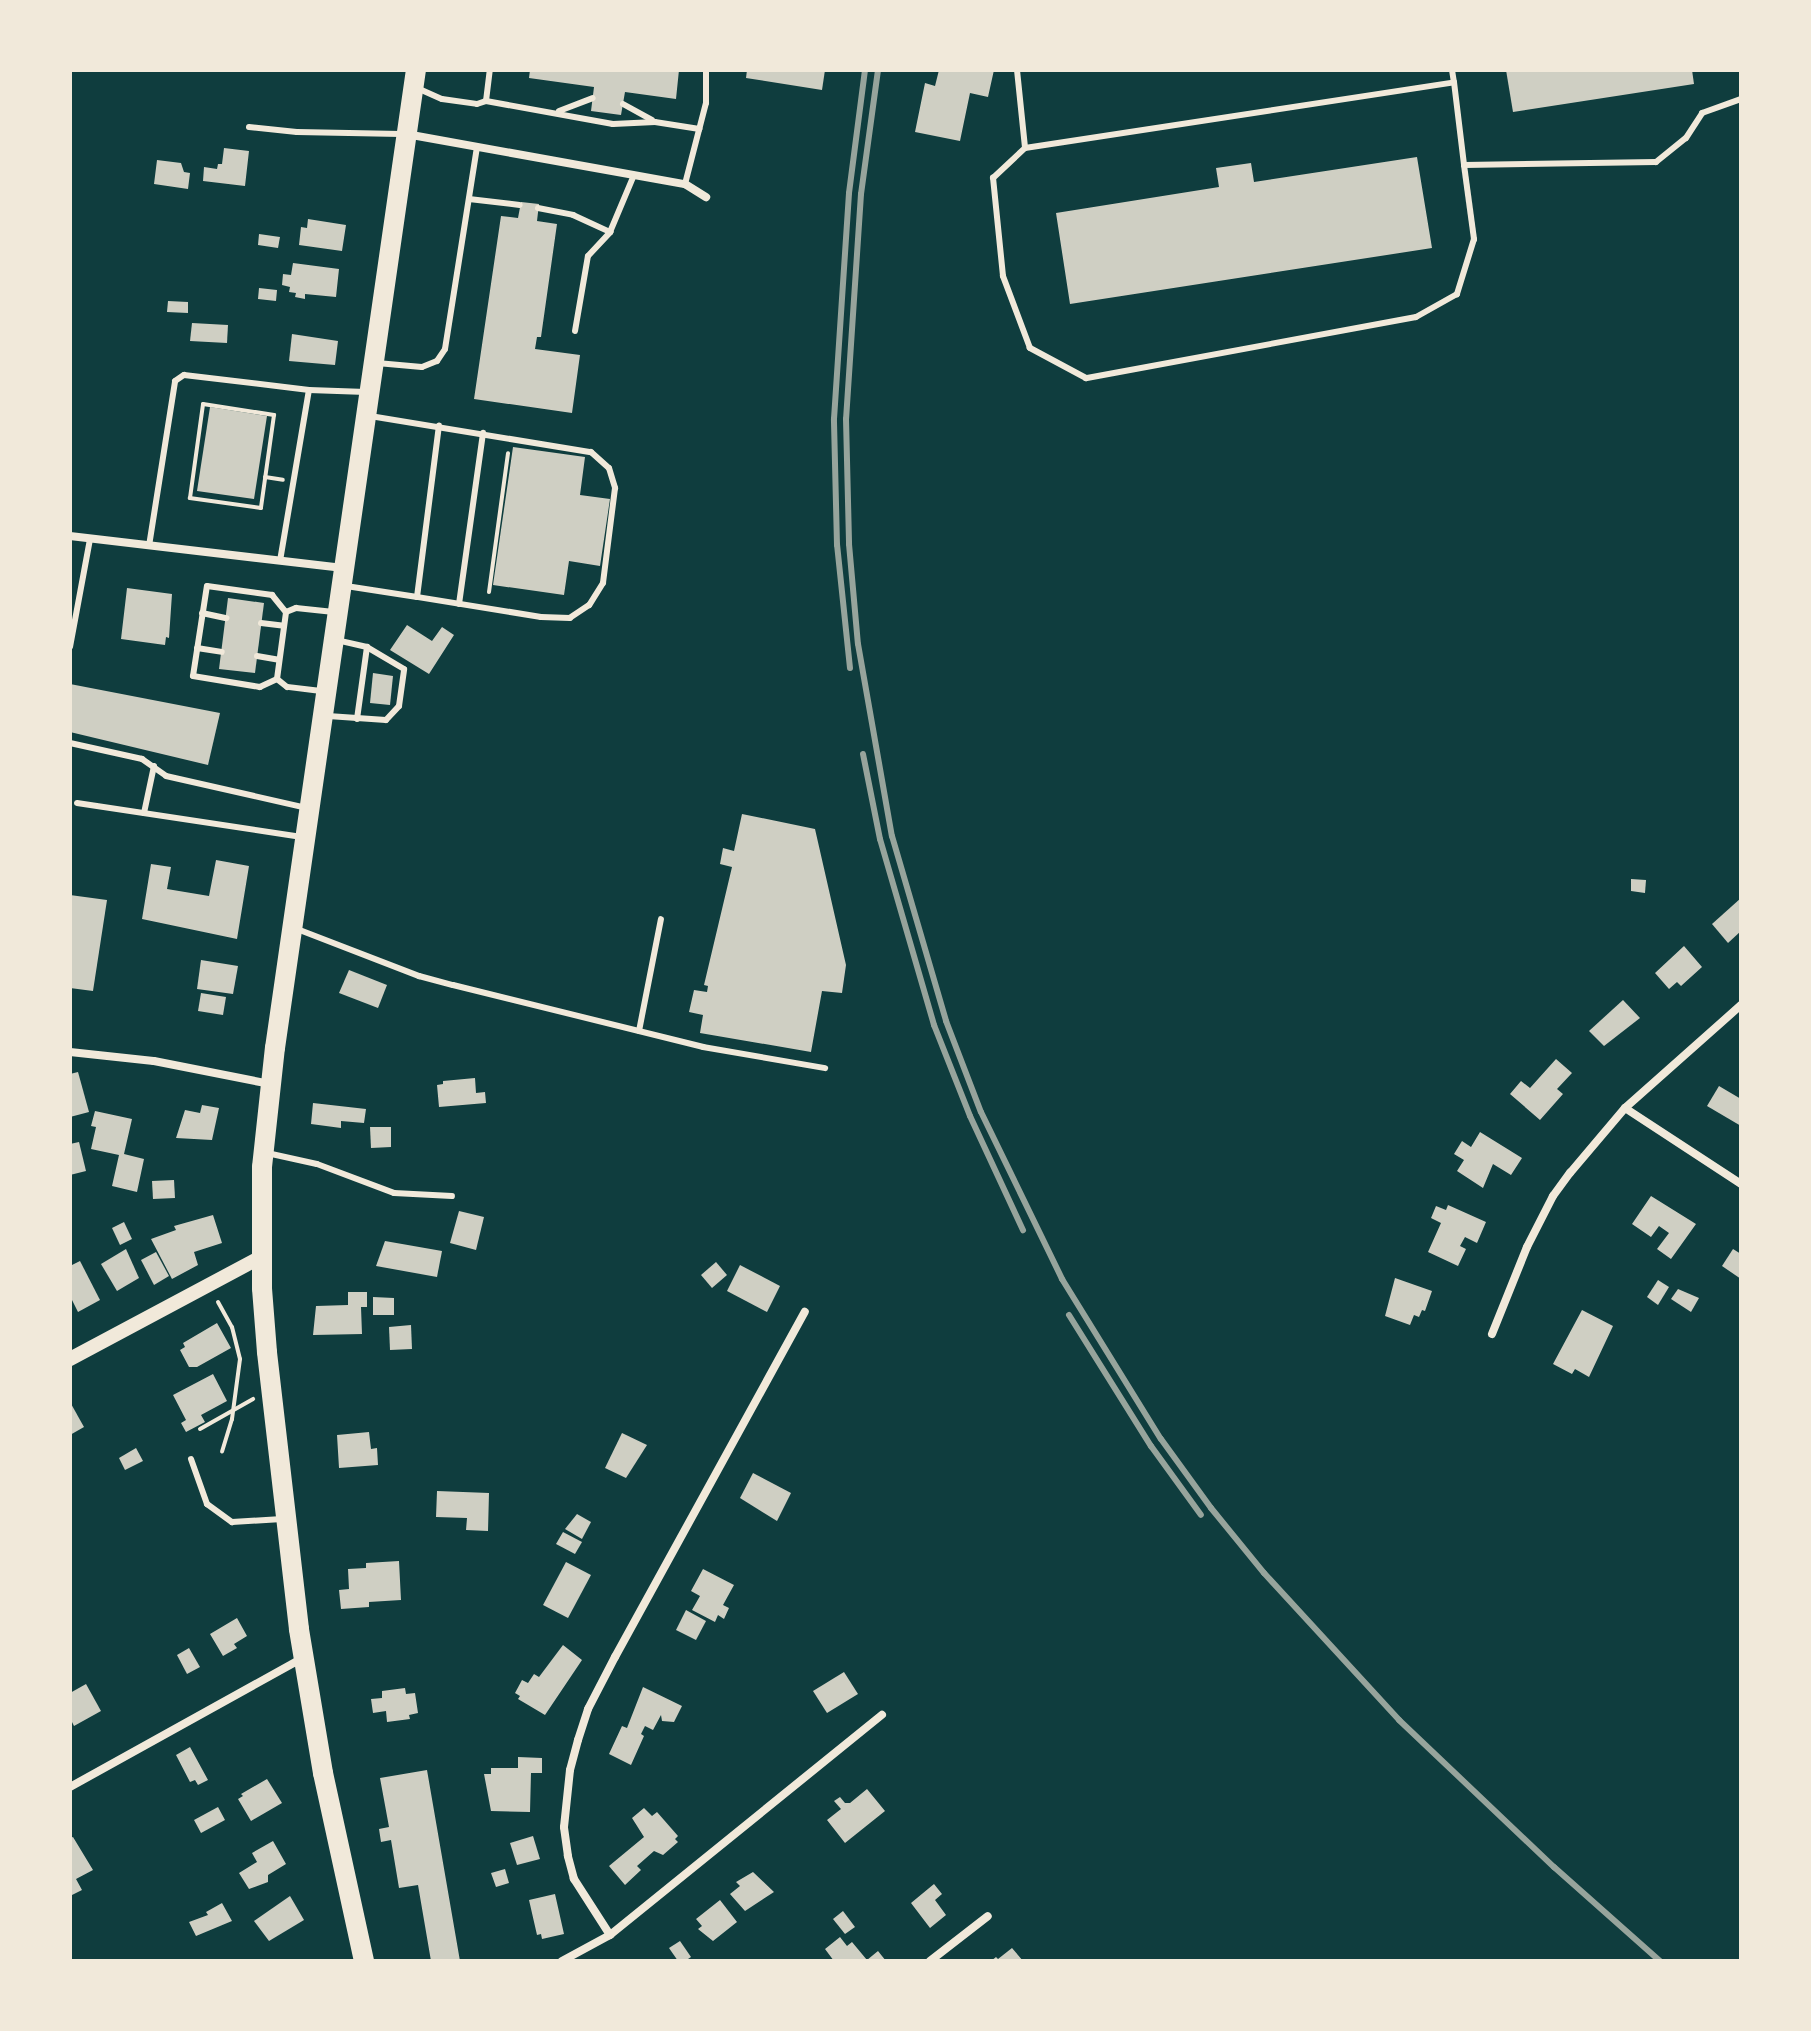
<!DOCTYPE html>
<style>
body{margin:0}
#map{position:relative;width:1811px;height:2031px;overflow:hidden;background:#0f3d3e;font-family:Poppins,sans-serif}
div>[style]{position:absolute}
[style*='--x']{left:calc(var(--x)*1px);top:calc(var(--y)*1px);width:calc(var(--w)*1px);rotate:calc(var(--a)*1deg)}
.building>*{inset:0;background:#cfcfc3}
.path>*{height:4px;margin:-2px;padding:0 2px;transform-origin:2px;border-radius:2px;background:#f1e9da}
.service>*{height:6px;margin:-3px;padding:0 3px;transform-origin:3px;border-radius:3px;background:#f1e9da}
.minor>*{height:8px;margin:-4px;padding:0 4px;transform-origin:4px;border-radius:4px;background:#f1e9da}
.tertiary>*{height:14px;margin:-7px;padding:0 7px;transform-origin:7px;border-radius:7px;background:#f1e9da}
.trunk>*{height:20px;margin:-10px;padding:0 10px;transform-origin:10px;border-radius:10px;background:#f1e9da}
.rail>*{height:6px;margin:-3px;padding:0 3px;transform-origin:3px;border-radius:3px;background:#97a49c}
span{translate:-50% -50%;white-space:nowrap;text-align:center;line-height:1.15;-webkit-text-stroke:6px #f1e9da;paint-order:stroke}
.frame{position:absolute;inset:0;border:72px solid #f1e9da;pointer-events:none}
</style>
<div id="map">
<div class="building">
<div style="clip-path:polygon(530px 70px,679px 70px,676px 99px,625px 92px,621px 115px,591px 111px,594px 87px,529px 78px)"></div>
<div style="clip-path:polygon(747px 70px,825px 70px,822px 90px,746px 78px)"></div>
<div style="clip-path:polygon(939px 70px,994px 70px,988px 97px,970px 93px,960px 141px,915px 132px,925px 83px,935px 86px)"></div>
<div style="clip-path:polygon(1506px 70px,1692px 70px,1694px 84px,1513px 112px)"></div>
<div style="clip-path:polygon(224px 148px,249px 151px,245px 186px,203px 181px,204px 167px,217px 169px,218px 164px,222px 164px)"></div>
<div style="clip-path:polygon(1417px 157px,1432px 248px,1070px 304px,1056px 213px,1219px 187px,1216px 168px,1251px 163px,1254px 182px)"></div>
<div style="clip-path:polygon(157px 160px,181px 163px,184px 172px,190px 173px,188px 189px,154px 184px)"></div>
<div style="clip-path:polygon(521px 202px,539px 204px,537px 221px,557px 224px,541px 337px,537px 337px,535px 349px,580px 355px,572px 413px,474px 399px,501px 216px,518px 218px)"></div>
<div style="clip-path:polygon(308px 219px,346px 225px,342px 251px,299px 245px,301px 227px,307px 228px)"></div>
<div style="clip-path:polygon(259px 234px,280px 237px,278px 248px,258px 245px)"></div>
<div style="clip-path:polygon(293px 263px,339px 269px,336px 297px,305px 294px,305px 299px,295px 297px,296px 293px,289px 292px,290px 287px,282px 285px,283px 274px,291px 275px)"></div>
<div style="clip-path:polygon(259px 288px,277px 290px,276px 301px,258px 299px)"></div>
<div style="clip-path:polygon(168px 301px,188px 302px,188px 313px,167px 312px)"></div>
<div style="clip-path:polygon(192px 323px,228px 325px,227px 343px,190px 341px)"></div>
<div style="clip-path:polygon(292px 334px,338px 341px,335px 365px,289px 361px)"></div>
<div style="clip-path:polygon(210px 407px,267px 416px,254px 499px,197px 491px)"></div>
<div style="clip-path:polygon(513px 447px,585px 457px,580px 495px,610px 499px,600px 566px,569px 561px,564px 595px,493px 585px)"></div>
<div style="clip-path:polygon(127px 588px,172px 594px,169px 638px,166px 637px,165px 645px,121px 639px)"></div>
<div style="clip-path:polygon(228px 598px,264px 603px,255px 673px,219px 669px)"></div>
<div style="clip-path:polygon(407px 625px,432px 641px,442px 627px,454px 635px,429px 674px,390px 650px)"></div>
<div style="clip-path:polygon(373px 673px,393px 676px,390px 705px,370px 703px)"></div>
<div style="clip-path:polygon(70px 684px,220px 713px,208px 765px,70px 732px)"></div>
<div style="clip-path:polygon(742px 814px,815px 829px,846px 965px,842px 993px,822px 991px,811px 1052px,700px 1033px,703px 1015px,689px 1012px,694px 990px,707px 992px,708px 986px,704px 985px,732px 867px,720px 864px,723px 848px,734px 851px)"></div>
<div style="clip-path:polygon(216px 860px,249px 866px,237px 939px,142px 919px,151px 864px,171px 867px,167px 889px,209px 896px)"></div>
<div style="clip-path:polygon(1631px 879px,1646px 880px,1645px 893px,1631px 891px)"></div>
<div style="clip-path:polygon(70px 895px,107px 900px,93px 991px,70px 988px)"></div>
<div style="clip-path:polygon(1741px 898px,1741px 931px,1728px 943px,1712px 924px)"></div>
<div style="clip-path:polygon(1684px 946px,1702px 967px,1681px 986px,1677px 982px,1669px 989px,1655px 973px)"></div>
<div style="clip-path:polygon(201px 960px,238px 966px,233px 994px,197px 989px)"></div>
<div style="clip-path:polygon(349px 970px,387px 985px,378px 1008px,339px 993px)"></div>
<div style="clip-path:polygon(201px 993px,226px 997px,223px 1015px,198px 1011px)"></div>
<div style="clip-path:polygon(1623px 1000px,1640px 1018px,1604px 1046px,1589px 1031px)"></div>
<div style="clip-path:polygon(1556px 1059px,1572px 1073px,1557px 1089px,1563px 1094px,1540px 1120px,1510px 1094px,1521px 1081px,1530px 1088px)"></div>
<div style="clip-path:polygon(78px 1072px,89px 1112px,70px 1117px,70px 1074px)"></div>
<div style="clip-path:polygon(475px 1078px,476px 1093px,485px 1092px,486px 1103px,439px 1107px,437px 1085px,443px 1084px,443px 1081px)"></div>
<div style="clip-path:polygon(1719px 1086px,1741px 1099px,1741px 1126px,1707px 1106px)"></div>
<div style="clip-path:polygon(313px 1103px,366px 1109px,364px 1123px,341px 1121px,341px 1128px,311px 1124px)"></div>
<div style="clip-path:polygon(202px 1105px,219px 1108px,212px 1140px,176px 1138px,185px 1110px,200px 1113px)"></div>
<div style="clip-path:polygon(95px 1111px,132px 1119px,124px 1154px,144px 1159px,137px 1192px,112px 1186px,119px 1155px,91px 1149px,96px 1127px,91px 1126px)"></div>
<div style="clip-path:polygon(370px 1127px,391px 1127px,391px 1147px,371px 1148px)"></div>
<div style="clip-path:polygon(1480px 1132px,1522px 1158px,1511px 1175px,1493px 1164px,1483px 1188px,1457px 1171px,1464px 1160px,1454px 1154px,1462px 1141px,1471px 1147px)"></div>
<div style="clip-path:polygon(79px 1142px,86px 1171px,70px 1175px,70px 1144px)"></div>
<div style="clip-path:polygon(174px 1180px,175px 1198px,153px 1199px,152px 1181px)"></div>
<div style="clip-path:polygon(1651px 1196px,1696px 1224px,1671px 1259px,1657px 1249px,1669px 1233px,1659px 1226px,1651px 1237px,1632px 1224px)"></div>
<div style="clip-path:polygon(1448px 1205px,1486px 1222px,1477px 1243px,1465px 1237px,1460px 1246px,1466px 1249px,1458px 1266px,1428px 1252px,1441px 1223px,1431px 1218px,1436px 1206px,1446px 1210px)"></div>
<div style="clip-path:polygon(459px 1211px,484px 1217px,476px 1250px,450px 1243px)"></div>
<div style="clip-path:polygon(213px 1215px,222px 1243px,194px 1252px,198px 1265px,172px 1279px,151px 1239px,176px 1230px,174px 1226px)"></div>
<div style="clip-path:polygon(124px 1222px,132px 1239px,120px 1245px,112px 1228px)"></div>
<div style="clip-path:polygon(385px 1241px,442px 1251px,437px 1277px,376px 1266px)"></div>
<div style="clip-path:polygon(126px 1249px,139px 1278px,117px 1291px,101px 1264px)"></div>
<div style="clip-path:polygon(1733px 1249px,1741px 1254px,1741px 1279px,1722px 1266px)"></div>
<div style="clip-path:polygon(156px 1252px,169px 1276px,154px 1285px,141px 1260px)"></div>
<div style="clip-path:polygon(80px 1261px,100px 1300px,78px 1312px,70px 1296px,70px 1266px)"></div>
<div style="clip-path:polygon(716px 1262px,727px 1275px,712px 1288px,701px 1275px)"></div>
<div style="clip-path:polygon(740px 1265px,780px 1286px,767px 1312px,727px 1291px)"></div>
<div style="clip-path:polygon(1395px 1278px,1432px 1291px,1425px 1311px,1422px 1310px,1419px 1317px,1414px 1315px,1410px 1325px,1385px 1316px)"></div>
<div style="clip-path:polygon(1658px 1280px,1669px 1287px,1658px 1305px,1647px 1297px)"></div>
<div style="clip-path:polygon(1678px 1289px,1699px 1298px,1691px 1312px,1671px 1299px)"></div>
<div style="clip-path:polygon(348px 1292px,367px 1292px,367px 1307px,361px 1307px,362px 1334px,313px 1335px,316px 1306px,348px 1305px)"></div>
<div style="clip-path:polygon(373px 1297px,394px 1298px,394px 1315px,373px 1315px)"></div>
<div style="clip-path:polygon(1582px 1310px,1613px 1326px,1589px 1377px,1575px 1369px,1572px 1374px,1553px 1364px)"></div>
<div style="clip-path:polygon(217px 1323px,231px 1348px,197px 1367px,189px 1367px,180px 1350px,185px 1347px,183px 1343px)"></div>
<div style="clip-path:polygon(411px 1325px,412px 1349px,390px 1350px,389px 1327px)"></div>
<div style="clip-path:polygon(213px 1374px,227px 1401px,201px 1415px,205px 1422px,186px 1432px,181px 1423px,186px 1420px,173px 1395px)"></div>
<div style="clip-path:polygon(70px 1402px,84px 1427px,70px 1435px)"></div>
<div style="clip-path:polygon(369px 1432px,371px 1449px,377px 1448px,378px 1465px,339px 1468px,337px 1435px)"></div>
<div style="clip-path:polygon(622px 1433px,647px 1445px,626px 1478px,605px 1468px)"></div>
<div style="clip-path:polygon(136px 1448px,143px 1461px,125px 1470px,119px 1458px)"></div>
<div style="clip-path:polygon(753px 1473px,791px 1493px,777px 1521px,740px 1498px)"></div>
<div style="clip-path:polygon(437px 1491px,489px 1493px,488px 1531px,466px 1530px,467px 1518px,436px 1517px)"></div>
<div style="clip-path:polygon(577px 1514px,591px 1522px,582px 1539px,565px 1529px)"></div>
<div style="clip-path:polygon(563px 1532px,582px 1542px,575px 1554px,556px 1544px)"></div>
<div style="clip-path:polygon(399px 1561px,401px 1600px,369px 1602px,369px 1607px,341px 1609px,339px 1590px,349px 1589px,348px 1569px,366px 1568px,366px 1563px)"></div>
<div style="clip-path:polygon(566px 1562px,591px 1575px,568px 1618px,543px 1605px)"></div>
<div style="clip-path:polygon(703px 1569px,734px 1585px,723px 1605px,729px 1608px,724px 1619px,718px 1615px,715px 1622px,692px 1610px,700px 1596px,691px 1591px)"></div>
<div style="clip-path:polygon(686px 1610px,706px 1621px,696px 1640px,676px 1630px)"></div>
<div style="clip-path:polygon(237px 1618px,247px 1636px,234px 1644px,237px 1648px,223px 1656px,210px 1634px)"></div>
<div style="clip-path:polygon(563px 1645px,582px 1660px,545px 1715px,518px 1699px,520px 1696px,515px 1693px,522px 1680px,528px 1683px,534px 1674px,539px 1677px)"></div>
<div style="clip-path:polygon(189px 1648px,200px 1667px,187px 1674px,177px 1655px)"></div>
<div style="clip-path:polygon(844px 1672px,858px 1694px,827px 1713px,813px 1691px)"></div>
<div style="clip-path:polygon(86px 1684px,101px 1711px,74px 1726px,70px 1718px,70px 1693px)"></div>
<div style="clip-path:polygon(643px 1687px,682px 1706px,674px 1722px,662px 1721px,661px 1715px,653px 1730px,645px 1726px,641px 1734px,644px 1736px,631px 1765px,609px 1754px,622px 1726px,627px 1728px)"></div>
<div style="clip-path:polygon(405px 1688px,406px 1694px,415px 1693px,418px 1713px,409px 1715px,410px 1719px,387px 1722px,386px 1711px,373px 1713px,371px 1699px,382px 1698px,382px 1691px)"></div>
<div style="clip-path:polygon(190px 1747px,208px 1780px,198px 1785px,195px 1780px,190px 1782px,176px 1755px)"></div>
<div style="clip-path:polygon(518px 1757px,542px 1758px,542px 1773px,531px 1773px,530px 1812px,491px 1811px,484px 1774px,491px 1774px,491px 1768px,518px 1768px)"></div>
<div style="clip-path:polygon(427px 1770px,460px 1961px,431px 1961px,418px 1885px,399px 1888px,391px 1840px,381px 1842px,379px 1829px,389px 1827px,380px 1778px)"></div>
<div style="clip-path:polygon(267px 1779px,282px 1803px,251px 1821px,238px 1799px,243px 1796px,241px 1794px)"></div>
<div style="clip-path:polygon(867px 1789px,885px 1811px,845px 1843px,827px 1820px,841px 1809px,834px 1801px,840px 1797px,845px 1803px,850px 1803px)"></div>
<div style="clip-path:polygon(218px 1807px,225px 1820px,201px 1833px,194px 1820px)"></div>
<div style="clip-path:polygon(644px 1808px,652px 1816px,657px 1812px,678px 1836px,675px 1839px,678px 1842px,663px 1855px,654px 1851px,637px 1866px,641px 1870px,625px 1885px,609px 1866px,644px 1837px,632px 1818px)"></div>
<div style="clip-path:polygon(533px 1836px,540px 1859px,517px 1865px,510px 1843px)"></div>
<div style="clip-path:polygon(73px 1837px,93px 1870px,76px 1879px,82px 1890px,70px 1896px,70px 1838px)"></div>
<div style="clip-path:polygon(273px 1841px,286px 1864px,268px 1875px,268px 1882px,249px 1889px,239px 1873px,257px 1862px,252px 1853px)"></div>
<div style="clip-path:polygon(505px 1869px,509px 1883px,496px 1887px,491px 1873px)"></div>
<div style="clip-path:polygon(753px 1872px,774px 1892px,745px 1911px,730px 1894px,740px 1886px,736px 1882px)"></div>
<div style="clip-path:polygon(934px 1884px,942px 1894px,935px 1900px,946px 1915px,930px 1928px,911px 1903px)"></div>
<div style="clip-path:polygon(555px 1894px,564px 1934px,542px 1939px,541px 1934px,537px 1935px,529px 1900px)"></div>
<div style="clip-path:polygon(290px 1896px,304px 1920px,269px 1941px,254px 1921px)"></div>
<div style="clip-path:polygon(720px 1900px,737px 1922px,713px 1941px,698px 1929px,702px 1926px,696px 1919px)"></div>
<div style="clip-path:polygon(222px 1903px,232px 1921px,196px 1936px,189px 1922px,208px 1915px,206px 1912px)"></div>
<div style="clip-path:polygon(843px 1911px,855px 1927px,845px 1934px,833px 1919px)"></div>
<div style="clip-path:polygon(840px 1937px,847px 1946px,852px 1942px,867px 1960px,878px 1951px,886px 1961px,834px 1961px,825px 1949px)"></div>
<div style="clip-path:polygon(680px 1941px,691px 1957px,685px 1961px,678px 1961px,669px 1948px)"></div>
<div style="clip-path:polygon(1012px 1948px,1023px 1961px,991px 1961px,996px 1957px,998px 1959px)"></div>
</div>
<div class="path">
<div style="--x:203;--y:404;--w:72;--a:8.8"></div>
<div style="--x:274;--y:415;--w:94;--a:98"></div>
<div style="--x:261;--y:508;--w:72;--a:-172"></div>
<div style="--x:190;--y:498;--w:95;--a:-82.1"></div>
<div style="--x:265;--y:477;--w:18;--a:9"></div>
<div style="--x:489;--y:592;--w:140;--a:-82.2"></div>
<div style="--x:218;--y:1302;--w:29;--a:61"></div>
<div style="--x:232;--y:1327;--w:33;--a:76"></div>
<div style="--x:240;--y:1359;--w:61;--a:97.6"></div>
<div style="--x:232;--y:1419;--w:34;--a:107"></div>
<div style="--x:200;--y:1429;--w:61;--a:-29.5"></div>
</div>
<div class="service">
<div style="--x:1017;--y:70;--w:78;--a:84.1"></div>
<div style="--x:1452;--y:70;--w:12;--a:81"></div>
<div style="--x:1454;--y:82;--w:84;--a:83.1"></div>
<div style="--x:1464;--y:165;--w:75;--a:82.3"></div>
<div style="--x:1474;--y:239;--w:58;--a:107.2"></div>
<div style="--x:1457;--y:294;--w:47;--a:150.7"></div>
<div style="--x:1416;--y:317;--w:336;--a:169.5"></div>
<div style="--x:1086;--y:378;--w:64;--a:-151.8"></div>
<div style="--x:1030;--y:348;--w:77;--a:-110.6"></div>
<div style="--x:1003;--y:276;--w:99;--a:-95.8"></div>
<div style="--x:993;--y:178;--w:44;--a:-43.2"></div>
<div style="--x:1025;--y:148;--w:434;--a:-8.7"></div>
<div style="--x:417;--y:88;--w:27;--a:24"></div>
<div style="--x:442;--y:99;--w:35;--a:8"></div>
<div style="--x:477;--y:104;--w:9;--a:-18"></div>
<div style="--x:486;--y:101;--w:31;--a:-83"></div>
<div style="--x:486;--y:101;--w:129;--a:10.3"></div>
<div style="--x:613;--y:124;--w:42;--a:-2.7"></div>
<div style="--x:655;--y:122;--w:45;--a:9"></div>
<div style="--x:623;--y:104;--w:33;--a:29"></div>
<div style="--x:559;--y:111;--w:36;--a:-21"></div>
<div style="--x:249;--y:127;--w:48;--a:5.9"></div>
<div style="--x:297;--y:132;--w:104;--a:1.1"></div>
<div style="--x:1464;--y:165;--w:192;--a:-0.9"></div>
<div style="--x:1656;--y:162;--w:38;--a:-39"></div>
<div style="--x:1686;--y:138;--w:30;--a:-57"></div>
<div style="--x:1702;--y:113;--w:41;--a:-19.7"></div>
<div style="--x:685;--y:184;--w:84;--a:-75.5"></div>
<div style="--x:706;--y:103;--w:33;--a:-90"></div>
<div style="--x:469;--y:199;--w:51;--a:6.7"></div>
<div style="--x:538;--y:208;--w:36;--a:11"></div>
<div style="--x:573;--y:215;--w:41;--a:24.7"></div>
<div style="--x:575;--y:331;--w:76;--a:-80.2"></div>
<div style="--x:588;--y:256;--w:33;--a:-47"></div>
<div style="--x:610;--y:232;--w:62;--a:-67.2"></div>
<div style="--x:377;--y:363;--w:45;--a:5.1"></div>
<div style="--x:422;--y:367;--w:16;--a:-22"></div>
<div style="--x:437;--y:361;--w:14;--a:-56"></div>
<div style="--x:445;--y:349;--w:205;--a:-81"></div>
<div style="--x:370;--y:416;--w:224;--a:9.3"></div>
<div style="--x:591;--y:452;--w:24;--a:42"></div>
<div style="--x:609;--y:468;--w:21;--a:73"></div>
<div style="--x:615;--y:488;--w:96;--a:97.2"></div>
<div style="--x:603;--y:583;--w:26;--a:122"></div>
<div style="--x:589;--y:605;--w:23;--a:146"></div>
<div style="--x:570;--y:618;--w:29;--a:-178"></div>
<div style="--x:541;--y:617;--w:126;--a:-170.8"></div>
<div style="--x:149;--y:546;--w:167;--a:-81"></div>
<div style="--x:175;--y:381;--w:11;--a:-34"></div>
<div style="--x:184;--y:375;--w:126;--a:6.8"></div>
<div style="--x:309;--y:390;--w:57;--a:2"></div>
<div style="--x:280;--y:561;--w:173;--a:-80.4"></div>
<div style="--x:346;--y:586;--w:72;--a:8.8"></div>
<div style="--x:417;--y:597;--w:173;--a:-82.7"></div>
<div style="--x:459;--y:604;--w:173;--a:-82"></div>
<div style="--x:202;--y:613;--w:25;--a:12"></div>
<div style="--x:261;--y:623;--w:23;--a:7"></div>
<div style="--x:70;--y:647;--w:110;--a:-79.5"></div>
<div style="--x:197;--y:648;--w:25;--a:9"></div>
<div style="--x:257;--y:656;--w:22;--a:10"></div>
<div style="--x:277;--y:679;--w:19;--a:155"></div>
<div style="--x:260;--y:687;--w:68;--a:-170.7"></div>
<div style="--x:193;--y:676;--w:91;--a:-81.2"></div>
<div style="--x:207;--y:586;--w:66;--a:7.9"></div>
<div style="--x:272;--y:595;--w:22;--a:51"></div>
<div style="--x:321;--y:691;--w:34;--a:-173"></div>
<div style="--x:287;--y:687;--w:13;--a:-141"></div>
<div style="--x:277;--y:679;--w:68;--a:-82.3"></div>
<div style="--x:286;--y:612;--w:11;--a:-22"></div>
<div style="--x:296;--y:608;--w:38;--a:6"></div>
<div style="--x:328;--y:716;--w:58;--a:3.9"></div>
<div style="--x:386;--y:720;--w:19;--a:-47"></div>
<div style="--x:399;--y:706;--w:37;--a:-82"></div>
<div style="--x:404;--y:669;--w:43;--a:-149.3"></div>
<div style="--x:367;--y:647;--w:32;--a:-167"></div>
<div style="--x:357;--y:719;--w:73;--a:-82.1"></div>
<div style="--x:70;--y:743;--w:74;--a:12.5"></div>
<div style="--x:142;--y:759;--w:29;--a:35"></div>
<div style="--x:166;--y:776;--w:145;--a:12.8"></div>
<div style="--x:77;--y:803;--w:229;--a:8.6"></div>
<div style="--x:144;--y:813;--w:48;--a:-78"></div>
<div style="--x:297;--y:929;--w:131;--a:21.1"></div>
<div style="--x:419;--y:976;--w:35;--a:15"></div>
<div style="--x:453;--y:985;--w:258;--a:13.9"></div>
<div style="--x:703;--y:1047;--w:124;--a:9.8"></div>
<div style="--x:639;--y:1031;--w:114;--a:-78.9"></div>
<div style="--x:267;--y:1153;--w:51;--a:12.4"></div>
<div style="--x:317;--y:1164;--w:82;--a:20.6"></div>
<div style="--x:394;--y:1193;--w:58;--a:3"></div>
<div style="--x:191;--y:1459;--w:48;--a:70.4"></div>
<div style="--x:207;--y:1504;--w:31;--a:36"></div>
<div style="--x:232;--y:1522;--w:50;--a:-3.4"></div>
</div>
<div class="minor">
<div style="--x:406;--y:134;--w:283;--a:10.2"></div>
<div style="--x:685;--y:184;--w:25;--a:32"></div>
<div style="--x:70;--y:536;--w:275;--a:6.7"></div>
<div style="--x:70;--y:1052;--w:84;--a:6.1"></div>
<div style="--x:154;--y:1061;--w:118;--a:11.2"></div>
<div style="--x:1625;--y:1108;--w:139;--a:33.2"></div>
<div style="--x:1492;--y:1334;--w:94;--a:-68.1"></div>
<div style="--x:1527;--y:1247;--w:57;--a:-63"></div>
<div style="--x:1553;--y:1196;--w:29;--a:-54"></div>
<div style="--x:1570;--y:1173;--w:85;--a:-49.8"></div>
<div style="--x:1625;--y:1108;--w:155;--a:-41.6"></div>
<div style="--x:70;--y:1787;--w:266;--a:-29"></div>
<div style="--x:610;--y:1935;--w:67;--a:-122.7"></div>
<div style="--x:574;--y:1879;--w:24;--a:-105"></div>
<div style="--x:568;--y:1856;--w:29;--a:-98"></div>
<div style="--x:564;--y:1827;--w:57;--a:-84"></div>
<div style="--x:570;--y:1770;--w:31;--a:-75"></div>
<div style="--x:578;--y:1740;--w:33;--a:-72"></div>
<div style="--x:588;--y:1709;--w:59;--a:-62.6"></div>
<div style="--x:615;--y:1657;--w:394;--a:-61.2"></div>
<div style="--x:562;--y:1961;--w:55;--a:-28.4"></div>
<div style="--x:610;--y:1935;--w:350;--a:-39"></div>
<div style="--x:930;--y:1961;--w:73;--a:-37.8"></div>
</div>
<div class="tertiary">
<div style="--x:70;--y:1359;--w:217;--a:-28.1"></div>
</div>
<div class="trunk">
<div style="--x:364;--y:1961;--w:192;--a:-102.3"></div>
<div style="--x:323;--y:1773;--w:146;--a:-99.5"></div>
<div style="--x:299;--y:1629;--w:279;--a:-96.6"></div>
<div style="--x:267;--y:1352;--w:64;--a:-94.5"></div>
<div style="--x:262;--y:1288;--w:121;--a:-90"></div>
<div style="--x:262;--y:1167;--w:120;--a:-83.8"></div>
<div style="--x:275;--y:1048;--w:988;--a:-81.8"></div>
</div>
<div class="rail">
<div style="--x:878;--y:70;--w:125;--a:97.8"></div>
<div style="--x:861;--y:194;--w:225;--a:93.8"></div>
<div style="--x:846;--y:419;--w:125;--a:88.6"></div>
<div style="--x:849;--y:544;--w:100;--a:84.9"></div>
<div style="--x:858;--y:644;--w:195;--a:80"></div>
<div style="--x:892;--y:836;--w:193;--a:73.7"></div>
<div style="--x:946;--y:1021;--w:97;--a:69"></div>
<div style="--x:981;--y:1112;--w:186;--a:64.1"></div>
<div style="--x:1062;--y:1279;--w:188;--a:58.3"></div>
<div style="--x:1161;--y:1439;--w:85;--a:54.1"></div>
<div style="--x:1211;--y:1508;--w:84;--a:50.8"></div>
<div style="--x:1264;--y:1573;--w:200;--a:47.4"></div>
<div style="--x:1399;--y:1720;--w:214;--a:43.5"></div>
<div style="--x:1554;--y:1867;--w:142;--a:41.6"></div>
<div style="--x:850;--y:668;--w:124;--a:-96"></div>
<div style="--x:837;--y:545;--w:126;--a:-91.4"></div>
<div style="--x:834;--y:419;--w:226;--a:-86.2"></div>
<div style="--x:849;--y:193;--w:124;--a:-82.6"></div>
<div style="--x:863;--y:754;--w:87;--a:78.7"></div>
<div style="--x:880;--y:839;--w:194;--a:73.8"></div>
<div style="--x:934;--y:1025;--w:98;--a:68.4"></div>
<div style="--x:970;--y:1116;--w:126;--a:65.1"></div>
<div style="--x:1069;--y:1315;--w:155;--a:58"></div>
<div style="--x:1151;--y:1446;--w:85;--a:54.1"></div>
</div>
<div class="frame"></div>
</div>
